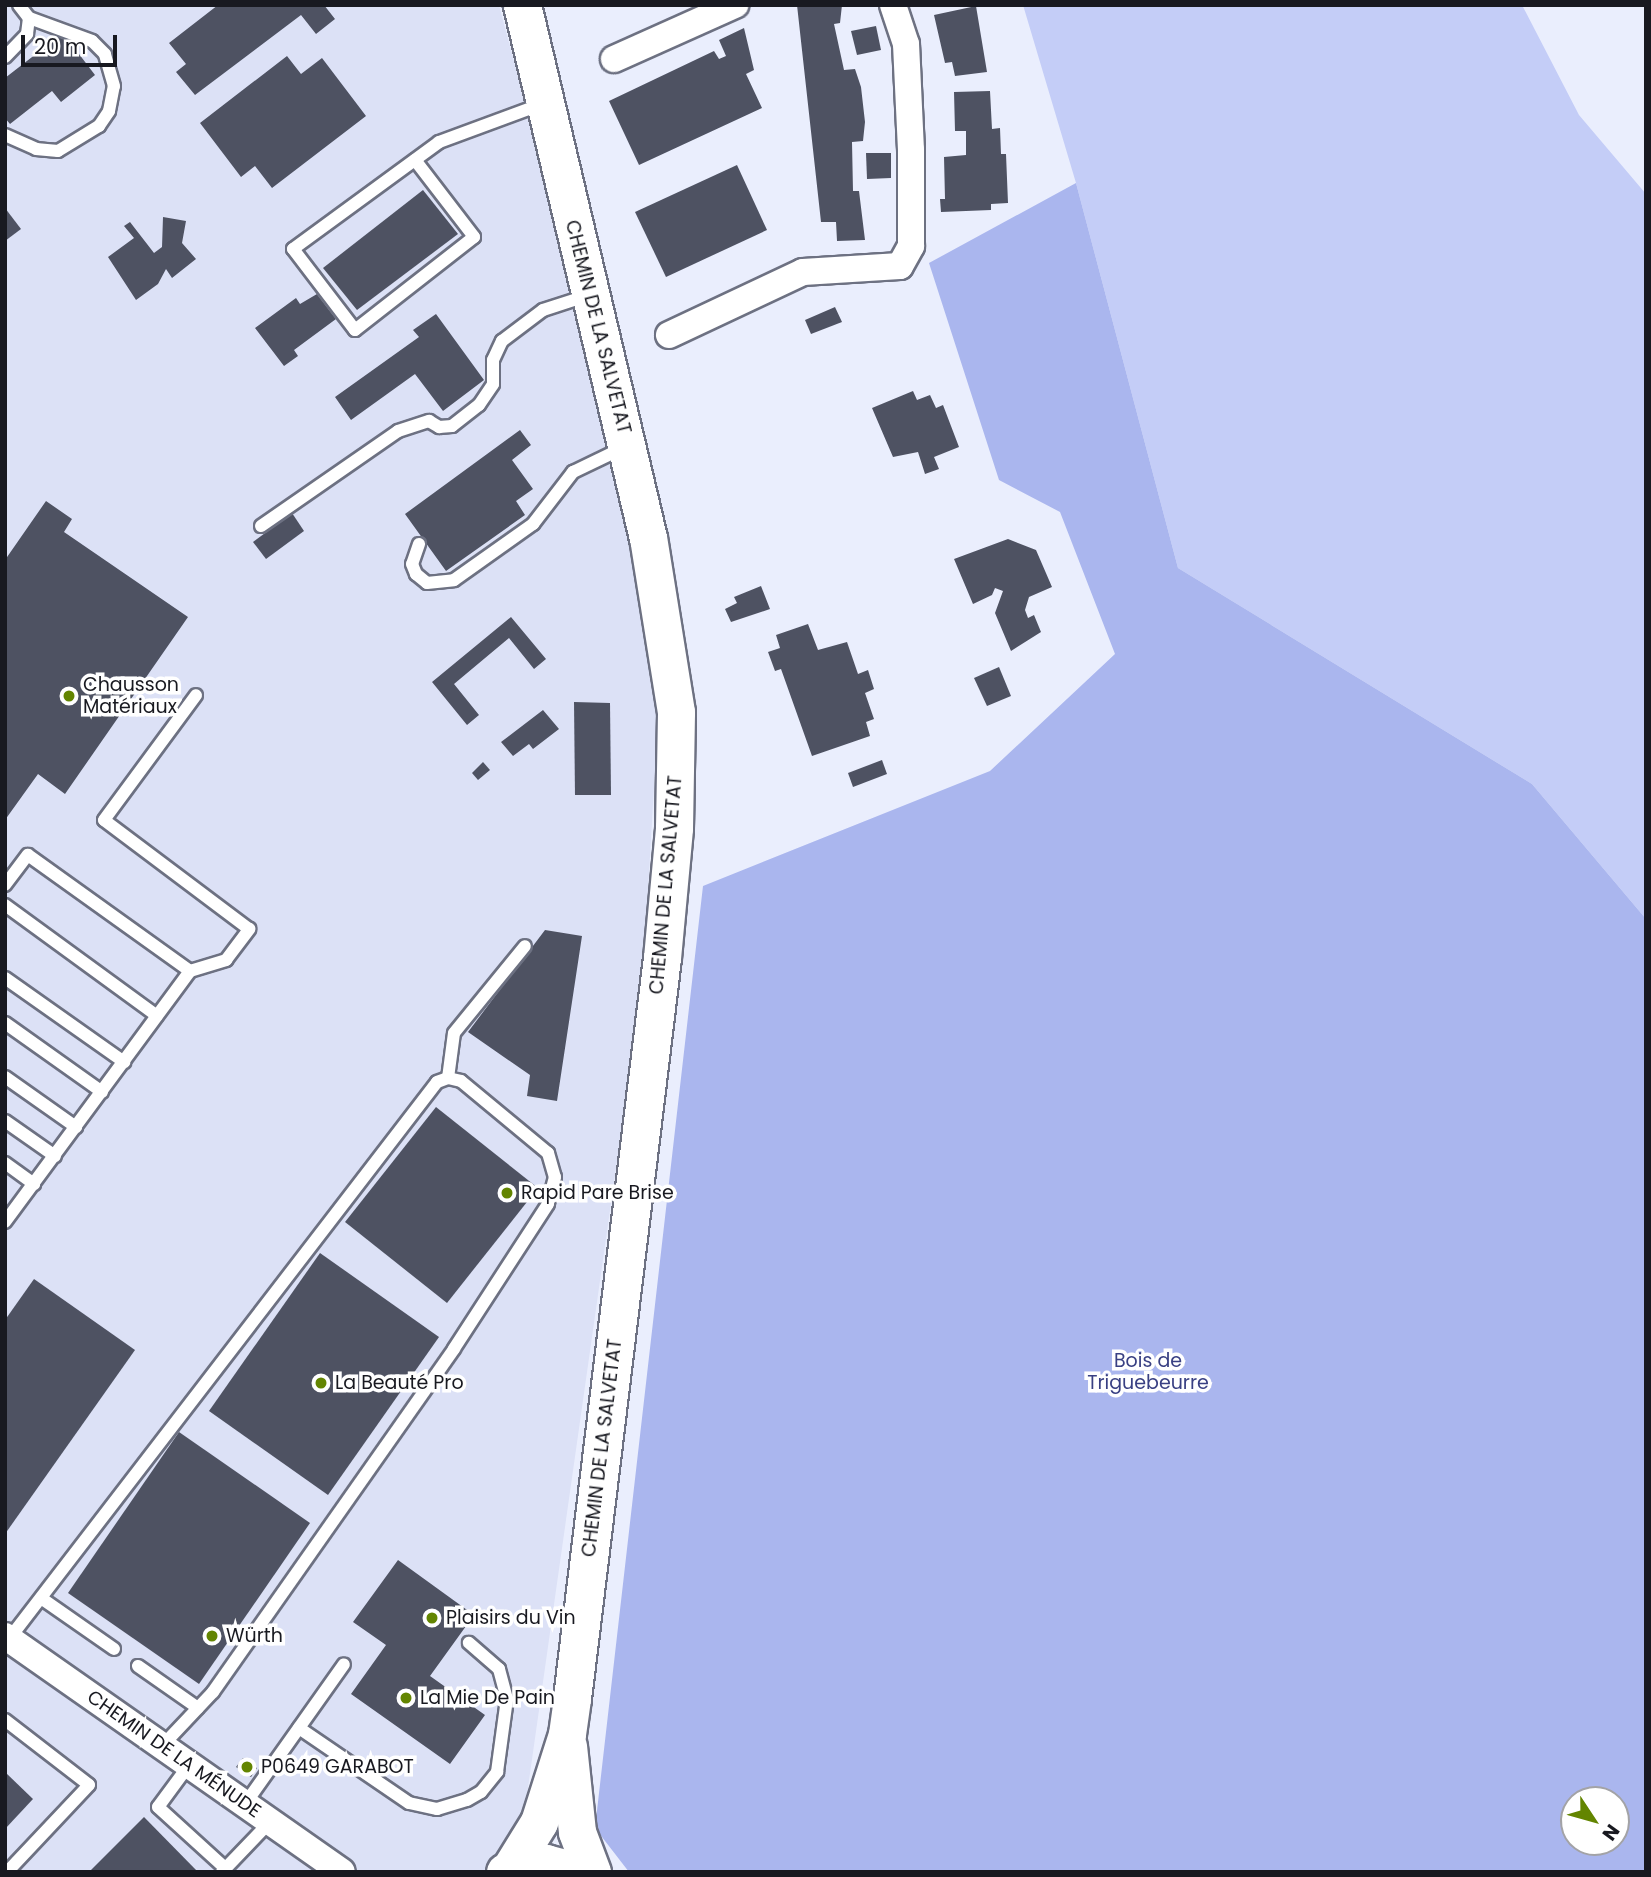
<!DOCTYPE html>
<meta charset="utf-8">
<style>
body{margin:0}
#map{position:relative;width:1651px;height:1877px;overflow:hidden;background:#eaeefd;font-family:Poppins,sans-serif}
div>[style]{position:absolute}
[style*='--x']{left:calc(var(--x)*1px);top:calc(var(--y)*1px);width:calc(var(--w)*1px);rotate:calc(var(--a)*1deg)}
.built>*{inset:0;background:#dce1f6}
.green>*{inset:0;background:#c4cdf7}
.forest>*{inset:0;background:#aab6ee}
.building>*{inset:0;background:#4e5262}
.roads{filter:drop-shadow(2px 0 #6d7182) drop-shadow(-2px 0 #6d7182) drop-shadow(0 2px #6d7182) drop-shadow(0 -2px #6d7182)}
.service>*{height:12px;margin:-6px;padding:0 6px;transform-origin:6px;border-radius:6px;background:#fff}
.minor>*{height:26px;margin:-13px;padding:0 13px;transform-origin:13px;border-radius:13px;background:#fff}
.secondary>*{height:37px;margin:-18.5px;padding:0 18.5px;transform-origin:18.5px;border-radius:18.5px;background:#fff}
.dots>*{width:19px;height:19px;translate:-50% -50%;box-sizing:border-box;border:4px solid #fff;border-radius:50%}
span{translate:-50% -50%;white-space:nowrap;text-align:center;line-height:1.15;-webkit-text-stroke:7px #fff;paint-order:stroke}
.street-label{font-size:19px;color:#181920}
.poi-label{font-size:19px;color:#181920}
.left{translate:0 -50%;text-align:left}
.park-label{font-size:19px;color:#394083}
.frame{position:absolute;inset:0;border:7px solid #181920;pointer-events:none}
.north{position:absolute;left:1560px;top:1786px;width:70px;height:70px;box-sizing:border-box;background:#fff;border:2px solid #a3a3a6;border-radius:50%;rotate:126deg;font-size:19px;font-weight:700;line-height:28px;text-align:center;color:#181920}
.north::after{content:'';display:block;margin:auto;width:24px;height:32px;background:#638501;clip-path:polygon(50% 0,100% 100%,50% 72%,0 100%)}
.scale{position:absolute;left:21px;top:35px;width:96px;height:32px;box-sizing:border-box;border:4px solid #181920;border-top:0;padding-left:9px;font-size:21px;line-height:24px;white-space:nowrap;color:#181920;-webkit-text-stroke:5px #fff;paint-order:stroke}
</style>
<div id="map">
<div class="built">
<div style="clip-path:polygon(5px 5px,499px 5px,626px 483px,658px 717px,643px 978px,516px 1872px,5px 1872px)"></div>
</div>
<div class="green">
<div style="clip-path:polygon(1023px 5px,1522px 5px,1579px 115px,1646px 194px,1646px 919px,1532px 784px,1178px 568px,1076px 183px)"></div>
</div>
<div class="forest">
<div style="clip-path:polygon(evenodd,1076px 183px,1178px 568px,1532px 784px,1646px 919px,1646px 1872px,629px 1872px,595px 1828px,703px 886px,990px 771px,1115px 654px,1060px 512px,999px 480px,929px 263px,1076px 183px,1574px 1800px,1616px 1800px,1616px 1842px,1574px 1842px,1574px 1800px)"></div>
</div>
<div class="building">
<div style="clip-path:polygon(218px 5px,324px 5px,335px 19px,316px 34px,301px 15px,195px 95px,176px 72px,186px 64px,169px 43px)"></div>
<div style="clip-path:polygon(797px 5px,842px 5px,840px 23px,834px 24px,844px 70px,855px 69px,861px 87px,865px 122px,863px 141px,852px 142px,853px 191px,859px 191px,865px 240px,837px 241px,836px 222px,821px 222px)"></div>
<div style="clip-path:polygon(976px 6px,987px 72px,955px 76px,952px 62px,945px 63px,934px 15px)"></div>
<div style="clip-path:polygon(876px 26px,881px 50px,857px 55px,851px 31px)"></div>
<div style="clip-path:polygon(744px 28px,754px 70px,746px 74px,762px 108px,639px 165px,609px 101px,714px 51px,719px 59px,726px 56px,719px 40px)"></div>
<div style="clip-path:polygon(63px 33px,95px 75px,61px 102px,52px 91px,10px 124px,5px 118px,5px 78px)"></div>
<div style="clip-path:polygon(287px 56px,301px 74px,322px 58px,366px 116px,272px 188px,255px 166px,241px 177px,200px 123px)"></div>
<div style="clip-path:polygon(990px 91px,992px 129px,1000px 128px,1001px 154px,1006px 154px,1008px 203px,991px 204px,991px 210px,941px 212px,940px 199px,945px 199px,944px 157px,966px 155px,966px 131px,955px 131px,954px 92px)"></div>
<div style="clip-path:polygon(866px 153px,891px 153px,891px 178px,867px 179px)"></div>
<div style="clip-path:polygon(737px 165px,767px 230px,666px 277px,635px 212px)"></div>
<div style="clip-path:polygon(423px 190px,458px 234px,357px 310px,323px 268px)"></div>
<div style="clip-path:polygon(5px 208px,21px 229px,5px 241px)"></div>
<div style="clip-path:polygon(163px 217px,186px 221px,182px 243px,196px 259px,172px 278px,166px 269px,158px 284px,136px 300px,108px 257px,134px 238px,124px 226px,130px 222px,154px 253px,162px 247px)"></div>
<div style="clip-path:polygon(317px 294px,336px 319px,294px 350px,298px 356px,284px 366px,255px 328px,296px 298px,300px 304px)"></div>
<div style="clip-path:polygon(835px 307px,842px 322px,811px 334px,805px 320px)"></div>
<div style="clip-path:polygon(436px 314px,484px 380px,443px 411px,415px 374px,351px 420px,335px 397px,419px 337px,413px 330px)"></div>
<div style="clip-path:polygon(913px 391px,917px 400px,930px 395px,936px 408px,943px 405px,959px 447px,934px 457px,939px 469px,925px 474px,918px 452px,893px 457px,872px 408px)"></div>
<div style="clip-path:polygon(520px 430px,531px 445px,512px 460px,533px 489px,516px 501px,525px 515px,446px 571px,405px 514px)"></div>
<div style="clip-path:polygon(46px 501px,72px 519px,64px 532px,188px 617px,65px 794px,38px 774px,5px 820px,5px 560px)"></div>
<div style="clip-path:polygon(292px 513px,304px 531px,266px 559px,253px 542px)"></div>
<div style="clip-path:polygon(1008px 539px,1036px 550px,1052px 587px,1029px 597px,1025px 610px,1028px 618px,1034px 615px,1041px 632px,1011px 651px,995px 613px,1003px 591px,995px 588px,992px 595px,973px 604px,954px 559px)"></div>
<div style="clip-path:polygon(761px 586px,770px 609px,731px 622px,725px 609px,737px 603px,734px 597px)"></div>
<div style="clip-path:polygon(511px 617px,546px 659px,534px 669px,509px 638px,454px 684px,479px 715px,467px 725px,432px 682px)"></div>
<div style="clip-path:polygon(808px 624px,818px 650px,847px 642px,858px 674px,868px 670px,874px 689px,865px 693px,874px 719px,866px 722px,870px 736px,812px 756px,781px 669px,775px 671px,768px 652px,780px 648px,776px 635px)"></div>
<div style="clip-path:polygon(999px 667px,1011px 696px,987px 706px,974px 678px)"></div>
<div style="clip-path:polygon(574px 702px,610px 703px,611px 795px,575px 795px)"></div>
<div style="clip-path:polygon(543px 710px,559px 729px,533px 749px,529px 744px,513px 756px,501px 742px)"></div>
<div style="clip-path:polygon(882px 760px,887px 774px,853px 787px,848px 773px)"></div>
<div style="clip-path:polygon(483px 762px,490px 770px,478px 780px,472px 773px)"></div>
<div style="clip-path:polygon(545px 930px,582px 936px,557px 1101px,527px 1096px,530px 1075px,468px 1032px)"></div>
<div style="clip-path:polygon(436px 1107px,538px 1188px,447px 1303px,345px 1222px)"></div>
<div style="clip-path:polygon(320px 1253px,439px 1337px,328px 1495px,209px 1411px)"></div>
<div style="clip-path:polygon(34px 1279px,135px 1350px,5px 1534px,5px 1320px)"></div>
<div style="clip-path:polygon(179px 1432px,310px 1523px,199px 1684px,68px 1593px)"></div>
<div style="clip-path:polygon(398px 1560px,474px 1615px,430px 1676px,485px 1715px,450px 1764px,351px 1694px,386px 1645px,353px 1622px)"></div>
<div style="clip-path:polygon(243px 1758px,257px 1768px,251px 1777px,236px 1767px)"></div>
<div style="clip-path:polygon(5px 1772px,33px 1799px,5px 1829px)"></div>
<div style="clip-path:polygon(144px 1817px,198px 1872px,89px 1872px)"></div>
</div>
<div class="roads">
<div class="service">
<div style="--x:5;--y:57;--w:32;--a:-46"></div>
<div style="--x:27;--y:34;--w:16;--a:-83"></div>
<div style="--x:5;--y:135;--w:34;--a:24"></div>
<div style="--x:36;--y:149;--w:22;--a:5"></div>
<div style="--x:58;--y:151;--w:48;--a:-31.4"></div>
<div style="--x:99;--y:126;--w:18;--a:-56"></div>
<div style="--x:109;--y:111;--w:25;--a:-79"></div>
<div style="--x:114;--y:86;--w:33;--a:-106"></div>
<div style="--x:105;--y:54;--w:18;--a:-135"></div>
<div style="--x:92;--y:41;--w:67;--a:-159.9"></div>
<div style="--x:29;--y:18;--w:16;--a:-128"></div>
<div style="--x:415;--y:160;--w:97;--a:52.5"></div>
<div style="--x:474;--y:237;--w:151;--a:142"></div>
<div style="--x:355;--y:330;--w:102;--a:-127.4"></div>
<div style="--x:293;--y:249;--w:181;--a:-36.2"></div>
<div style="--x:439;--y:142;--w:110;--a:-20.3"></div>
<div style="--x:261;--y:526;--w:167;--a:-34.7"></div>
<div style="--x:398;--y:431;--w:33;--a:-18"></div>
<div style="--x:429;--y:421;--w:12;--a:31"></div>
<div style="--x:439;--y:427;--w:13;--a:-4"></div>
<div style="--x:452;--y:426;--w:34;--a:-38"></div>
<div style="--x:479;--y:405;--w:25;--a:-56"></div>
<div style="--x:493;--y:384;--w:24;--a:-90"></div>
<div style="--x:493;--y:360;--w:21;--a:-65"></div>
<div style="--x:502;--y:341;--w:51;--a:-37.1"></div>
<div style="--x:543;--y:310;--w:45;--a:-18"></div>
<div style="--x:419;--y:544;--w:21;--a:109"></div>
<div style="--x:412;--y:564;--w:11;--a:68"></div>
<div style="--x:416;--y:574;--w:14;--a:39"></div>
<div style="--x:427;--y:583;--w:27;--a:-6"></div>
<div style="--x:454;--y:580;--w:97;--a:-35.3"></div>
<div style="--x:533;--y:524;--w:66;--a:-52.4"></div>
<div style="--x:573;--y:472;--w:58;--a:-25.7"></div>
<div style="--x:5;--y:885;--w:38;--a:-53"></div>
<div style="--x:28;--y:855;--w:199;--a:35.6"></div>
<div style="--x:5;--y:905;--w:188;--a:36.1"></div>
<div style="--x:5;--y:978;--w:146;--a:35.2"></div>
<div style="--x:5;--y:1023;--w:119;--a:35.4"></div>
<div style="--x:5;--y:1077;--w:87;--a:35.2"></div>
<div style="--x:448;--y:1078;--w:45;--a:-82.4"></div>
<div style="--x:454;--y:1033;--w:112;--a:-50.8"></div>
<div style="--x:5;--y:1121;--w:61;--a:35"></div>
<div style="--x:5;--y:1163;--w:36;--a:36"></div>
<div style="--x:5;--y:1222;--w:312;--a:-53.6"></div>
<div style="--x:190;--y:971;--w:38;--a:-17"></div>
<div style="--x:226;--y:960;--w:39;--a:-53"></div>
<div style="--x:249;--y:929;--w:181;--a:-143.1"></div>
<div style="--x:104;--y:820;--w:155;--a:-53.6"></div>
<div style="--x:41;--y:1598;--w:89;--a:34.9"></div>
<div style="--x:9;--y:1639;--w:702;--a:-52.46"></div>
<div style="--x:437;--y:1082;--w:12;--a:-20"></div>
<div style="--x:448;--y:1078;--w:13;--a:13"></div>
<div style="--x:461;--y:1081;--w:113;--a:39.6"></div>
<div style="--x:548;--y:1153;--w:25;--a:74"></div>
<div style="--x:555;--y:1177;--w:28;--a:105"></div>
<div style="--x:548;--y:1204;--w:173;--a:123"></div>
<div style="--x:454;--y:1349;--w:419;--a:125.1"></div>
<div style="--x:213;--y:1692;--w:74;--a:133.4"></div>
<div style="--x:138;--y:1666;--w:73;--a:35"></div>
<div style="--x:5;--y:1720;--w:106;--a:37.7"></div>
<div style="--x:89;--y:1785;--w:120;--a:133.3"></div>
<div style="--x:299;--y:1728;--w:133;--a:34.3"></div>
<div style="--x:409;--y:1803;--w:29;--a:12"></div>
<div style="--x:437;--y:1809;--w:31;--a:-17"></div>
<div style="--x:467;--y:1800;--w:16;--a:-30"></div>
<div style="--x:481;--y:1792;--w:26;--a:-51"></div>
<div style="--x:497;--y:1772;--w:74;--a:-82.2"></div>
<div style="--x:507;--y:1699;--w:31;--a:-105"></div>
<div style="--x:499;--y:1669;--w:40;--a:-139"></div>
<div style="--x:189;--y:1765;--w:52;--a:126.4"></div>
<div style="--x:158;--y:1807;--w:91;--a:42.3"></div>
<div style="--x:245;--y:1804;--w:171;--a:-54.7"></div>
<div style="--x:222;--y:1872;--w:69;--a:-46.2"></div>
</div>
<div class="minor">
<div style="--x:614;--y:59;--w:133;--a:-24.1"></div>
<div style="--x:669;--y:335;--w:148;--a:-25.2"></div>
<div style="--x:803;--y:272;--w:97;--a:-3.5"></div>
<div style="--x:900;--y:266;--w:23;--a:-61"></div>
<div style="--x:911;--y:246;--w:96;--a:-90"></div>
<div style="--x:911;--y:150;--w:106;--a:-92.7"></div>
<div style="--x:906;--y:44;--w:41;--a:-108.4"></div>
<div style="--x:5;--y:1636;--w:411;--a:35"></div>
</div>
<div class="secondary">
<div style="--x:568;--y:1746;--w:86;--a:84"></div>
<div style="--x:577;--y:1832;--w:43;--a:69.4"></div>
<div style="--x:510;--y:1869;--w:55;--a:-58.3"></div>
<div style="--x:539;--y:1822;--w:92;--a:-72.3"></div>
<div style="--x:567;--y:1734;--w:36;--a:-82"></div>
<div style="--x:572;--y:1698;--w:745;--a:-83.07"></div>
<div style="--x:662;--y:958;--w:131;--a:-84.7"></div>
<div style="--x:674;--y:828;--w:116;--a:-89"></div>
<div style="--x:676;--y:712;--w:176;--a:-99.1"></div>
<div style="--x:648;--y:538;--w:548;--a:-103.3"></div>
<div style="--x:505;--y:1872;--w:42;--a:-12.4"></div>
<div style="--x:546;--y:1863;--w:34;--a:15"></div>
</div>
</div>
<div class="dots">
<div style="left:69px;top:696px;background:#638501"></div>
<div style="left:507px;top:1193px;background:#638501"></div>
<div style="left:321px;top:1383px;background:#638501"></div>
<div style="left:432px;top:1618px;background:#638501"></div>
<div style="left:212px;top:1636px;background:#638501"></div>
<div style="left:406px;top:1698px;background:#638501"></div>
<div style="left:247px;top:1767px;background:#638501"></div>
</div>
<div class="street-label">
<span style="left:598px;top:327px;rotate:76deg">CHEMIN DE LA SALVETAT</span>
<span style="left:666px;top:885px;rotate:-85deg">CHEMIN DE LA SALVETAT</span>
<span style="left:602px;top:1448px;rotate:-83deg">CHEMIN DE LA SALVETAT</span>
<span style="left:174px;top:1754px;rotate:35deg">CHEMIN DE LA MÉNUDE</span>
</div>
<div class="poi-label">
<span class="left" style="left:83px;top:696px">Chausson<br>Matériaux</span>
<span class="left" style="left:521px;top:1193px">Rapid Pare Brise</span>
<span class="left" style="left:335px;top:1383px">La Beauté Pro</span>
<span class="left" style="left:446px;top:1618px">Plaisirs du Vin</span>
<span class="left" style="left:226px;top:1636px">Würth</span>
<span class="left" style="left:420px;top:1698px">La Mie De Pain</span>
<span class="left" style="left:261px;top:1767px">P0649 GARABOT</span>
</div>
<div class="park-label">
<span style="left:1148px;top:1372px">Bois de<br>Triguebeurre</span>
</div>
<div class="frame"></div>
<div class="north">N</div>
<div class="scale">20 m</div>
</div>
